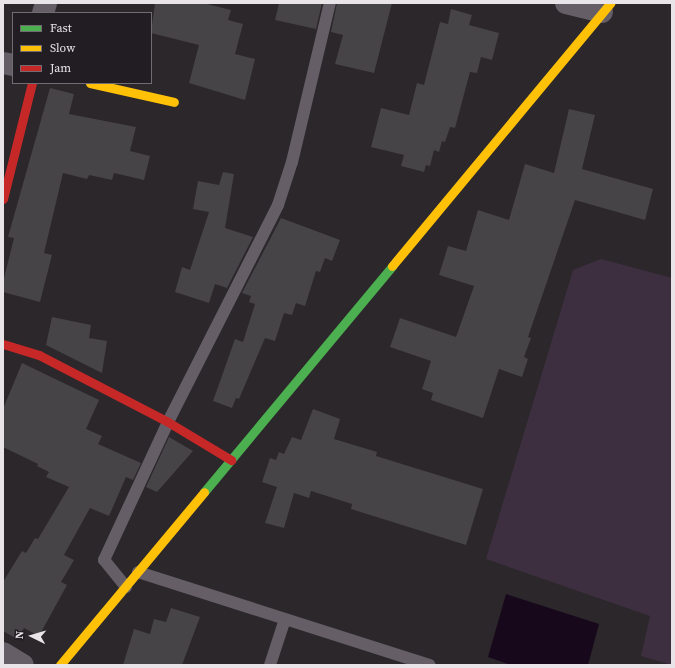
<!DOCTYPE html>
<style>
body{margin:0}
#map{position:relative;width:675px;height:668px;overflow:hidden;background:#2b272b;font-family:"Source Serif 4",serif}
div>[style]{position:absolute}
[style*='--x']{left:calc(var(--x)*1px);top:calc(var(--y)*1px);width:calc(var(--w)*1px);rotate:calc(var(--a)*1deg)}
.green>*{inset:0;background:#3e2f40}
.water>*{inset:0;background:#18081b}
.building>*{inset:0;background:#464447}
.lane>*{height:12px;margin:-6px;padding:0 6px;transform-origin:6px;border-radius:6px;background:#655e66}
.street>*{height:22px;margin:-11px;padding:0 11px;transform-origin:11px;border-radius:11px;background:#655e66}
.fast>*{height:9px;margin:-4.5px;padding:0 4.5px;transform-origin:4.5px;border-radius:4.5px;background:#4caf50}
.slow>*{height:9px;margin:-4.5px;padding:0 4.5px;transform-origin:4.5px;border-radius:4.5px;background:#ffc107}
.jam>*{height:9px;margin:-4.5px;padding:0 4.5px;transform-origin:4.5px;border-radius:4.5px;background:#c62828}
span{translate:-50% -50%;white-space:nowrap;text-align:center;line-height:1.15;-webkit-text-stroke:3px #221c23;paint-order:stroke}
.frame{position:absolute;inset:0;border:4px solid #e8e4e8;pointer-events:none}
.legend{position:absolute;left:12px;top:12px;width:140px;height:72px;box-sizing:border-box;background:#221c23;border:1px solid #716c72;margin:0;padding:5px 7px;list-style:none;font-size:12px;color:#e8e4e8}
.legend li{display:flex;align-items:center;gap:8px;height:20px}
.legend b{width:20px;border:1px solid #716c72}
.north{position:absolute;left:12px;top:616px;width:40px;height:40px;-webkit-text-stroke:3px #221c23;paint-order:stroke;rotate:275deg;font-size:11px;font-weight:700;line-height:16px;text-align:center;color:#e8e4e8}
.north::after{content:'';display:block;margin:auto;width:14px;height:18px;background:#e8e4e8;clip-path:polygon(50% 0,100% 100%,50% 72%,0 100%)}
</style>
<div id="map">
<div class="green">
<div style="clip-path:polygon(601px 259px,672px 278px,672px 665px,641px 656px,650px 616px,486px 559px,573px 270px)"></div>
</div>
<div class="water">
<div style="clip-path:polygon(506px 594px,599px 624px,588px 665px,511px 665px,488px 657px)"></div>
</div>
<div class="building">
<div style="clip-path:polygon(155px 3px,203px 3px,231px 10px,228px 20px,243px 24px,235px 54px,255px 59px,245px 100px,189px 83px,199px 45px,151px 33px)"></div>
<div style="clip-path:polygon(279px 3px,322px 3px,316px 29px,275px 20px)"></div>
<div style="clip-path:polygon(337px 3px,392px 3px,374px 73px,335px 64px,343px 35px,331px 32px)"></div>
<div style="clip-path:polygon(451px 9px,472px 15px,469px 25px,499px 33px,492px 60px,481px 57px,477px 73px,470px 72px,455px 128px,450px 127px,445px 142px,442px 141px,439px 152px,434px 150px,430px 166px,426px 165px,424px 172px,401px 166px,404px 155px,371px 147px,381px 108px,409px 115px,417px 83px,424px 85px,440px 22px,448px 24px)"></div>
<div style="clip-path:polygon(50px 88px,74px 94px,69px 114px,136px 127px,130px 151px,150px 156px,144px 180px,114px 173px,112px 180px,89px 175px,87px 179px,63px 173px,44px 253px,52px 255px,40px 302px,3px 292px,3px 282px,14px 238px,8px 237px)"></div>
<div style="clip-path:polygon(569px 109px,595px 115px,582px 169px,653px 189px,645px 220px,575px 200px,528px 337px,531px 338px,524px 357px,528px 359px,522px 377px,499px 369px,483px 418px,431px 400px,433px 393px,422px 389px,431px 361px,390px 347px,400px 318px,456px 337px,474px 286px,439px 275px,448px 246px,466px 251px,478px 210px,509px 220px,525px 164px,554px 173px)"></div>
<div style="clip-path:polygon(223px 172px,234px 174px,225px 228px,253px 237px,227px 288px,215px 284px,209px 303px,175px 292px,182px 267px,190px 270px,209px 212px,193px 209px,198px 181px,219px 185px)"></div>
<div style="clip-path:polygon(281px 218px,340px 240px,332px 261px,325px 258px,320px 272px,316px 271px,305px 306px,296px 303px,292px 315px,284px 313px,275px 341px,265px 338px,239px 399px,236px 398px,232px 408px,213px 401px,235px 339px,243px 342px,255px 304px,249px 302px,251px 296px,242px 293px)"></div>
<div style="clip-path:polygon(52px 317px,91px 325px,89px 338px,107px 341px,102px 373px,46px 345px)"></div>
<div style="clip-path:polygon(22px 363px,99px 400px,86px 429px,102px 436px,98px 444px,141px 463px,133px 480px,126px 477px,109px 516px,90px 508px,64px 555px,74px 560px,61px 582px,67px 585px,39px 636px,24px 628px,17px 639px,3px 631px,3px 582px,22px 551px,26px 553px,35px 538px,38px 539px,69px 487px,46px 477px,49px 472px,37px 466px,38px 464px,3px 447px,3px 409px)"></div>
<div style="clip-path:polygon(313px 409px,340px 419px,334px 439px,377px 452px,376px 456px,483px 489px,466px 545px,351px 509px,352px 504px,311px 491px,309px 498px,294px 493px,284px 528px,265px 523px,277px 487px,262px 482px,270px 458px,276px 460px,279px 452px,284px 454px,292px 437px,301px 440px)"></div>
<div style="clip-path:polygon(169px 437px,193px 451px,157px 492px,146px 487px)"></div>
<div style="clip-path:polygon(171px 608px,200px 617px,182px 665px,123px 665px,134px 629px,150px 634px,154px 619px,166px 622px)"></div>
</div>
<div class="lane">
<div style="--x:138;--y:572;--w:306;--a:17.7"></div>
<div style="--x:126;--y:587;--w:35;--a:-129"></div>
<div style="--x:104;--y:560;--w:152;--a:-65.1"></div>
<div style="--x:168;--y:422;--w:243;--a:-63.1"></div>
<div style="--x:278;--y:205;--w:45;--a:-72"></div>
<div style="--x:292;--y:162;--w:163;--a:-76.6"></div>
<div style="--x:270;--y:665;--w:48;--a:-71.9"></div>
</div>
<div class="street">
<div style="--x:566;--y:3;--w:37;--a:14"></div>
<div style="--x:43;--y:13;--w:10;--a:-73"></div>
<div style="--x:3;--y:63;--w:10;--a:11"></div>
<div style="--x:3;--y:653;--w:23;--a:31"></div>
</div>
<div class="fast">
<div style="--x:204;--y:492;--w:294;--a:-50.2"></div>
</div>
<div class="slow">
<div style="--x:90;--y:83;--w:86;--a:12.7"></div>
<div style="--x:392;--y:266;--w:342;--a:-50.3"></div>
<div style="--x:60;--y:665;--w:225;--a:-50.2"></div>
</div>
<div class="jam">
<div style="--x:3;--y:199;--w:120;--a:-76"></div>
<div style="--x:3;--y:344;--w:38;--a:17"></div>
<div style="--x:39;--y:355;--w:145;--a:27.4"></div>
<div style="--x:168;--y:422;--w:74;--a:31.1"></div>
</div>
<div class="frame"></div>
<ul class="legend">
<li><b style="height:5px;background:#4caf50"></b>Fast</li>
<li><b style="height:5px;background:#ffc107"></b>Slow</li>
<li><b style="height:5px;background:#c62828"></b>Jam</li>
</ul>
<div class="north">N</div>
</div>
